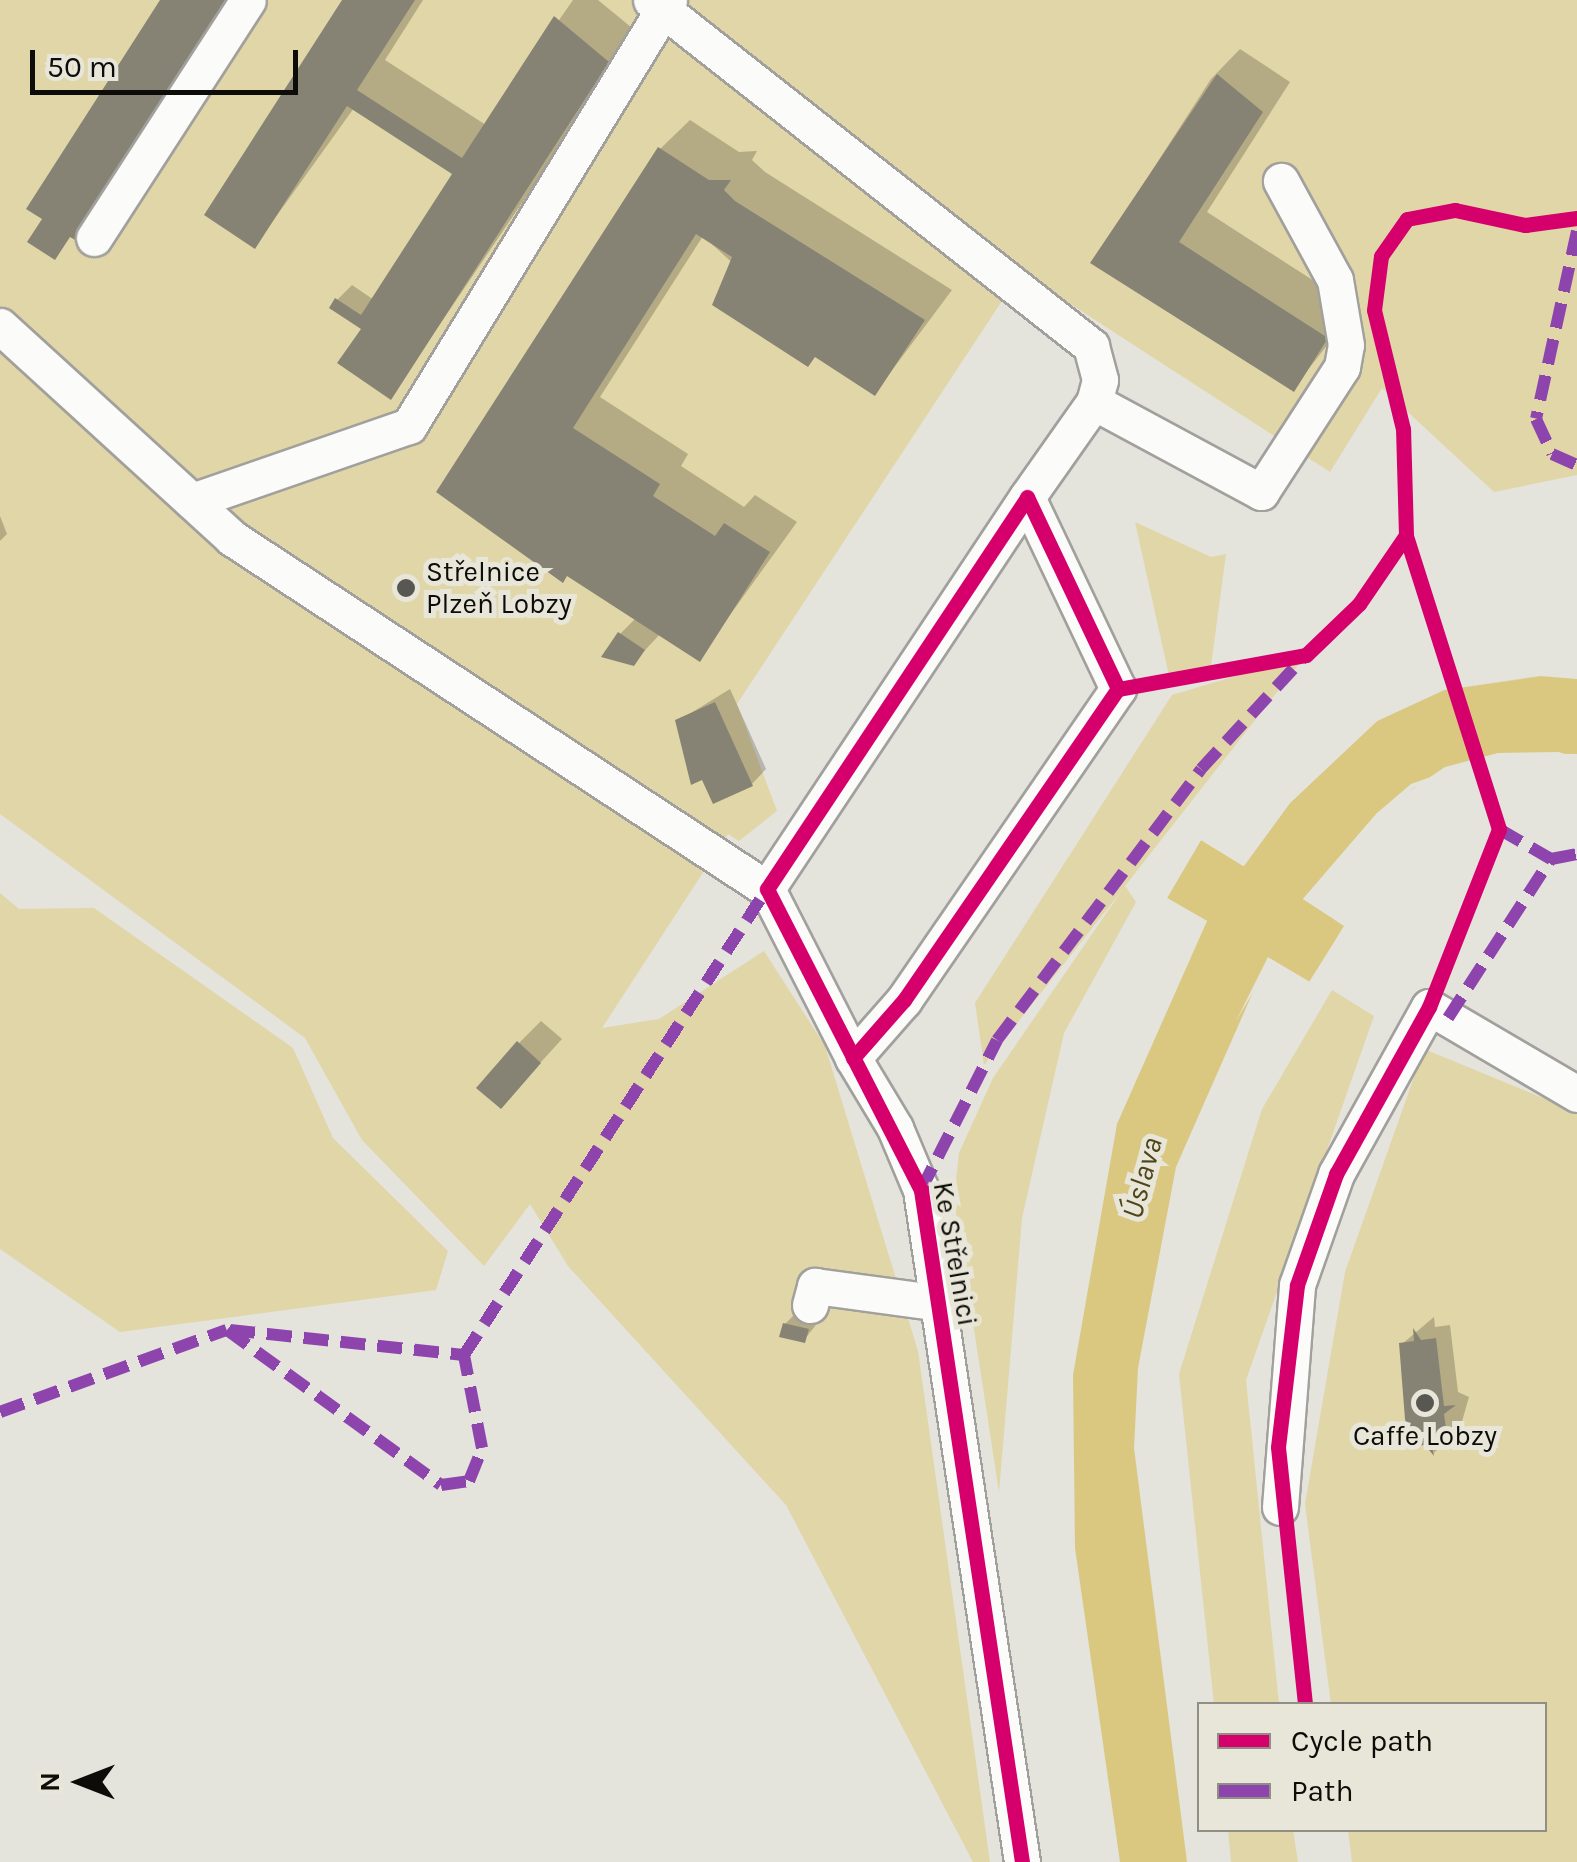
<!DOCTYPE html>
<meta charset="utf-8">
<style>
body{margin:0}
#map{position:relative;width:1577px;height:1862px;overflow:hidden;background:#e4e3dc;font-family:Karla,sans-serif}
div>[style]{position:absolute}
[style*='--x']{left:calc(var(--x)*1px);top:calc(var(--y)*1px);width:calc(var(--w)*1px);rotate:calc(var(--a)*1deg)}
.green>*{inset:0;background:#e1d6a7}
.water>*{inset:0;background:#dac881}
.pier>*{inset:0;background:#e4e3dc}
.shadow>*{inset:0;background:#0003}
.building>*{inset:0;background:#868375}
.roads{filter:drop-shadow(2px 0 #a1a09c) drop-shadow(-2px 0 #a1a09c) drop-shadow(0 2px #a1a09c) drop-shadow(0 -2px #a1a09c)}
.minor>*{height:35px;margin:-17.5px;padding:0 17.5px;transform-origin:17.5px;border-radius:17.5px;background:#fbfbfa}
.quiet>*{height:12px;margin-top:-6px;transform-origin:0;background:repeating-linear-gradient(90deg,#8e44ad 0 25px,transparent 0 37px)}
.cycleway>*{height:15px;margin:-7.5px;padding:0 7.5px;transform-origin:7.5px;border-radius:7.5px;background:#d6006c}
.dots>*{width:28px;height:28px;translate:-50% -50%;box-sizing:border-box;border:5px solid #e8e5d9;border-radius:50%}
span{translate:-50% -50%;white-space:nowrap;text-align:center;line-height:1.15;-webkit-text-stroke:10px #e8e5d9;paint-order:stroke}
.poi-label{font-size:28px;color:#0d0c08}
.left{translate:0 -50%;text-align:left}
.street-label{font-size:28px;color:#0d0c08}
.water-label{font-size:30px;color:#4f451b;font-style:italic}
.legend{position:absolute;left:1197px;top:1702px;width:350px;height:130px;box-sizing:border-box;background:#e8e5d9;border:2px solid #908e85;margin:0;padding:12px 18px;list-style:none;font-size:30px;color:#0d0c08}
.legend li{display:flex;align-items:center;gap:20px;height:50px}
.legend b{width:50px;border:2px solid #908e85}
.north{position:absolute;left:30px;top:1732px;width:100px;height:100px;-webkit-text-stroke:8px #e8e5d9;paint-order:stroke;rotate:270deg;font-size:28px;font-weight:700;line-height:40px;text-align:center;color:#0d0c08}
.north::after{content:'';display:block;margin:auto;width:35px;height:45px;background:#0d0c08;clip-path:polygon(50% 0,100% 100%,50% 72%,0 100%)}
.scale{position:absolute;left:30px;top:50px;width:268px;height:45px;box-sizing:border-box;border:5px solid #0d0c08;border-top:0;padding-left:12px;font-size:30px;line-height:35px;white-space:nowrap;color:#0d0c08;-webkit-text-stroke:8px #e8e5d9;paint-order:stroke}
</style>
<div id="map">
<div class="green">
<div style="clip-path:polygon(0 0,1577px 0,1577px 475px,1494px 492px,1382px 388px,1330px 472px,1021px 272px,737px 704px,777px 811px,739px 841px,728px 834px,602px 1028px,659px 1019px,764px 951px,825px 1046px,918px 1351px,990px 1862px,973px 1862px,786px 1505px,568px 1266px,530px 1204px,484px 1266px,362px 1140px,305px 1038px,0 814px)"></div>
<div style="clip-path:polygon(1135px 522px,1211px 557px,1226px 554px,1210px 673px,1170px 680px)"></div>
<div style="clip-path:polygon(1306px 655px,1125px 886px,1136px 902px,1064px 1033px,1022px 1218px,999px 1492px,954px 1199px,959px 1153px,993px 1078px,1123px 889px,984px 1065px,975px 1003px,1172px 695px)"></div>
<div style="clip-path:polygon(0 893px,19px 909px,94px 908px,293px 1048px,333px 1138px,448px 1251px,436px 1290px,120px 1332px,0 1249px)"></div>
<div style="clip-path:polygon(1332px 990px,1374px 1016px,1246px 1380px,1279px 1704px,1214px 1704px,1179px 1374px,1262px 1109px)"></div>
<div style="clip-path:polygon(1424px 1049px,1577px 1112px,1577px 1862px,1352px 1862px,1348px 1830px,1544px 1830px,1544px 1704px,1331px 1704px,1305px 1504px,1345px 1272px)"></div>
<div style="clip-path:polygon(1228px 1830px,1293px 1830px,1298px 1862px,1231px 1862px)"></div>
</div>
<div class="water">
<div style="clip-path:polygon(1540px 676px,1577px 679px,1577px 754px,1498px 753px,1445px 767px,1377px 813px,1303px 899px,1345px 925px,1309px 982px,1268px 958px,1176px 1167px,1138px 1368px,1134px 1448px,1187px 1862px,1120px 1862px,1075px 1548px,1073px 1375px,1117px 1124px,1207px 921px,1167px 898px,1201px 840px,1244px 866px,1290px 803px,1377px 721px,1444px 690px)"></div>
</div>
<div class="pier">
<div style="clip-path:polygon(1564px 673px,1444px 690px,1377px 721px,1290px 803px,1243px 866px,1201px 840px,1167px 898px,1207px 921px,1167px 987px,1201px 923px,1162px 897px,1198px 836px,1242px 860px,1335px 747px,1419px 693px)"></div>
<div style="clip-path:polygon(1498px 753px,1559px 752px,1577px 759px,1498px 758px,1413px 788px,1310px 898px,1350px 925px,1313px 985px,1270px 964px,1236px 1021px,1268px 957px,1310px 982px,1344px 926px,1303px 899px,1377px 813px,1411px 784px)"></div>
</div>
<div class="shadow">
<div style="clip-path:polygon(345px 0,423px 0,385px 60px,486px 125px,573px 0,598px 0,637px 32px,391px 397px,364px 328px,337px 300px,352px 285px,374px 300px,455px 173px,354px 108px,255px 246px)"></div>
<div style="clip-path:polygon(1240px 49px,1290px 82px,1207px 212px,1356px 308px,1293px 389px,1093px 262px,1211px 79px)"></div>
<div style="clip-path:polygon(690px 120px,739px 152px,757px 151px,752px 160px,765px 172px,952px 290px,875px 393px,703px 236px,600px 397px,688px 454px,681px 466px,744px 507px,755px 495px,797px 522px,699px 658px,661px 633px,633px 663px,620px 634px,636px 618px,439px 491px,660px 149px)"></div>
<div style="clip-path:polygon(0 516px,7px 534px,0 541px)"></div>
<div style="clip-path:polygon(730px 689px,766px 769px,752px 784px,678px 721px)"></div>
<div style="clip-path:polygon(541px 1021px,562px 1039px,501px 1106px,519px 1043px)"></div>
<div style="clip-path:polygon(807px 1302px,830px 1307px,804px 1340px,785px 1324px)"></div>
<div style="clip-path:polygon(1434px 1317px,1435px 1327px,1450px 1325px,1458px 1392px,1469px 1397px,1461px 1425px,1434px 1453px,1402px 1344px)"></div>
</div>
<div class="building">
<div style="clip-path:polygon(160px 0,232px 0,77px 241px,70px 237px,55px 260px,27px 242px,42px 219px,26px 209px)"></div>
<div style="clip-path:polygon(342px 0,415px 0,357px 90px,462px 158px,554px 16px,609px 62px,391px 400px,337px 363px,361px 329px,329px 308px,335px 298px,361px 315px,452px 174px,347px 106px,255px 249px,204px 215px)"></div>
<div style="clip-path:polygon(1217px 74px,1263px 112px,1179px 242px,1328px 338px,1294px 392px,1090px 263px)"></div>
<div style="clip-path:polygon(658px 147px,709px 180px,731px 180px,724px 190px,735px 201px,925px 320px,875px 396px,815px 357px,808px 367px,712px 305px,732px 257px,696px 234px,573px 428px,660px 484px,653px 496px,715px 536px,724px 523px,770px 552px,700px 662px,567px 576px,563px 583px,436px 492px)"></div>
<div style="clip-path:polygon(618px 632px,645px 650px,634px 666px,601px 657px)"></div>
<div style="clip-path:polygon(715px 702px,753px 786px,713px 804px,702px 780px,691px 785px,675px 720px)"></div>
<div style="clip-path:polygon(517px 1041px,541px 1063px,501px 1109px,476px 1088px)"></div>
<div style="clip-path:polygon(783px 1323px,809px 1329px,805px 1343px,779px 1337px)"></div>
<div style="clip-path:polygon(1413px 1328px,1421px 1340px,1436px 1338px,1444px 1406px,1456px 1405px,1444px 1414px,1448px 1442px,1432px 1444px,1434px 1456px,1425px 1445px,1411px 1446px,1405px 1419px,1399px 1343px,1414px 1341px)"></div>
</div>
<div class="roads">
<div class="minor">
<div style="--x:651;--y:0;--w:560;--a:38.18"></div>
<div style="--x:1091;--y:346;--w:35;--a:75"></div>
<div style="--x:1100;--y:380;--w:23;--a:105"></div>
<div style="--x:1094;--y:402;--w:116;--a:125.2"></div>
<div style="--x:94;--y:238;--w:283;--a:-57.1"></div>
<div style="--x:0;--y:326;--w:314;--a:42.4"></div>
<div style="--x:232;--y:538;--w:640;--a:33.27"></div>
<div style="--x:1094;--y:402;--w:190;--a:28.3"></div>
<div style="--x:1261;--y:492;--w:149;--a:-57.1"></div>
<div style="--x:1342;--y:367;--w:22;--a:-80"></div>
<div style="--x:1346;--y:345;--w:66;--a:-99.6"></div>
<div style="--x:1335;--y:280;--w:113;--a:-118.6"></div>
<div style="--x:192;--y:501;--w:230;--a:-19.1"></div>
<div style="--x:409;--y:426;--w:499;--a:-58.6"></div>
<div style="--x:853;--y:1058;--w:77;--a:-48.7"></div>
<div style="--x:904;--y:1000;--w:378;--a:-55.5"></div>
<div style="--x:1118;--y:689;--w:212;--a:-115.4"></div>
<div style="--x:1027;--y:497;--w:470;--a:123.6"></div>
<div style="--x:767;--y:889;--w:190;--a:63"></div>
<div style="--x:853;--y:1058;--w:82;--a:59"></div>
<div style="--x:895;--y:1128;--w:67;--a:67.2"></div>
<div style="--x:921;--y:1190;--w:680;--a:81.45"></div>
<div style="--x:810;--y:1305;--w:20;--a:-75"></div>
<div style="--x:815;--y:1286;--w:126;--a:7.7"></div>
<div style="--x:1280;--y:1507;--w:223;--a:-85.6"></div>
<div style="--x:1297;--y:1285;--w:118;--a:-70.6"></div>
<div style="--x:1336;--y:1174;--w:191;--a:-60.9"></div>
<div style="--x:1429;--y:1007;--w:172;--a:30.4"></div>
</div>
</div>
<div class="quiet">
<div style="--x:1577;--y:231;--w:192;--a:102.3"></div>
<div style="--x:1536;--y:419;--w:38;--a:65"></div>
<div style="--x:1552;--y:454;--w:27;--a:24"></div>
<div style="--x:1499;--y:829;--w:60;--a:30"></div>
<div style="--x:1448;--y:1018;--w:189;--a:-57.1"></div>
<div style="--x:1551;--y:859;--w:26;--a:-11"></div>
<div style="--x:921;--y:1190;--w:168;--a:-63.1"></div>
<div style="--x:997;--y:1040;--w:339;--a:-53"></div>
<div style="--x:1201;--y:769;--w:152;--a:-47.4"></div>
<div style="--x:230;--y:1330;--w:235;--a:6.1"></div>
<div style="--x:0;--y:1412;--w:241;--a:-19.9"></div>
<div style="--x:227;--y:1330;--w:264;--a:35.9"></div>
<div style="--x:441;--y:1485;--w:28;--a:-8"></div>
<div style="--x:469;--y:1481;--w:35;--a:-68"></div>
<div style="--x:482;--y:1448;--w:95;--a:-101"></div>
<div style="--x:464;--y:1355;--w:556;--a:-56.97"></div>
</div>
<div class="cycleway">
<div style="--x:853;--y:1058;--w:77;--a:-48.7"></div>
<div style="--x:904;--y:1000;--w:378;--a:-55.5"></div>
<div style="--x:1118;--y:689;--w:191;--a:-10.3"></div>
<div style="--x:1306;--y:655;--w:74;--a:-43.9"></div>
<div style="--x:1359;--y:604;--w:83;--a:-55.7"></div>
<div style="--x:1305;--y:1704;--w:258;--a:-96"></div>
<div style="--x:1278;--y:1447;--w:163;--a:-83.3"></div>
<div style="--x:1297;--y:1285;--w:118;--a:-70.6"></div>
<div style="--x:1336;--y:1174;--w:191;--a:-60.9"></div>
<div style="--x:1429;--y:1007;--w:191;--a:-68.5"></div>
<div style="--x:1499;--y:829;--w:308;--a:-107.6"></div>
<div style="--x:1406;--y:535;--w:106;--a:-91.6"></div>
<div style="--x:1403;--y:429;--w:122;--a:-103.7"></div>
<div style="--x:1374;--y:310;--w:54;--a:-82.6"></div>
<div style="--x:1381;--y:256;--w:45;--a:-54.9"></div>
<div style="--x:1407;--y:219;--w:49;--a:-10.6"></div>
<div style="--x:1455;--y:210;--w:72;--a:12.1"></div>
<div style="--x:1525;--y:225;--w:52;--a:-7.7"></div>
<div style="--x:1022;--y:1862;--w:680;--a:-98.55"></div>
<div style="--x:921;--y:1190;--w:338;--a:-117.1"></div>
<div style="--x:767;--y:889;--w:470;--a:-56.4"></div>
<div style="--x:1027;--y:497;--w:212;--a:64.6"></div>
</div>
<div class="dots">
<div style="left:406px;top:588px;background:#585752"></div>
<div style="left:1425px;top:1403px;background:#585752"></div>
</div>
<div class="poi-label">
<span class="left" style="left:426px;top:588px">Střelnice<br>Plzeň Lobzy</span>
<span style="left:1425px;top:1436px">Caffe Lobzy</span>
</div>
<div class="street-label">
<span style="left:955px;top:1254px;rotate:80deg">Ke Střelnici</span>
</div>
<div class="water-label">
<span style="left:1142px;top:1178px;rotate:-75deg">Úslava</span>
</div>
<ul class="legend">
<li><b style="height:12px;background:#d6006c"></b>Cycle path</li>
<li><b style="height:12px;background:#8e44ad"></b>Path</li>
</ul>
<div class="north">N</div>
<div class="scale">50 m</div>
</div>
